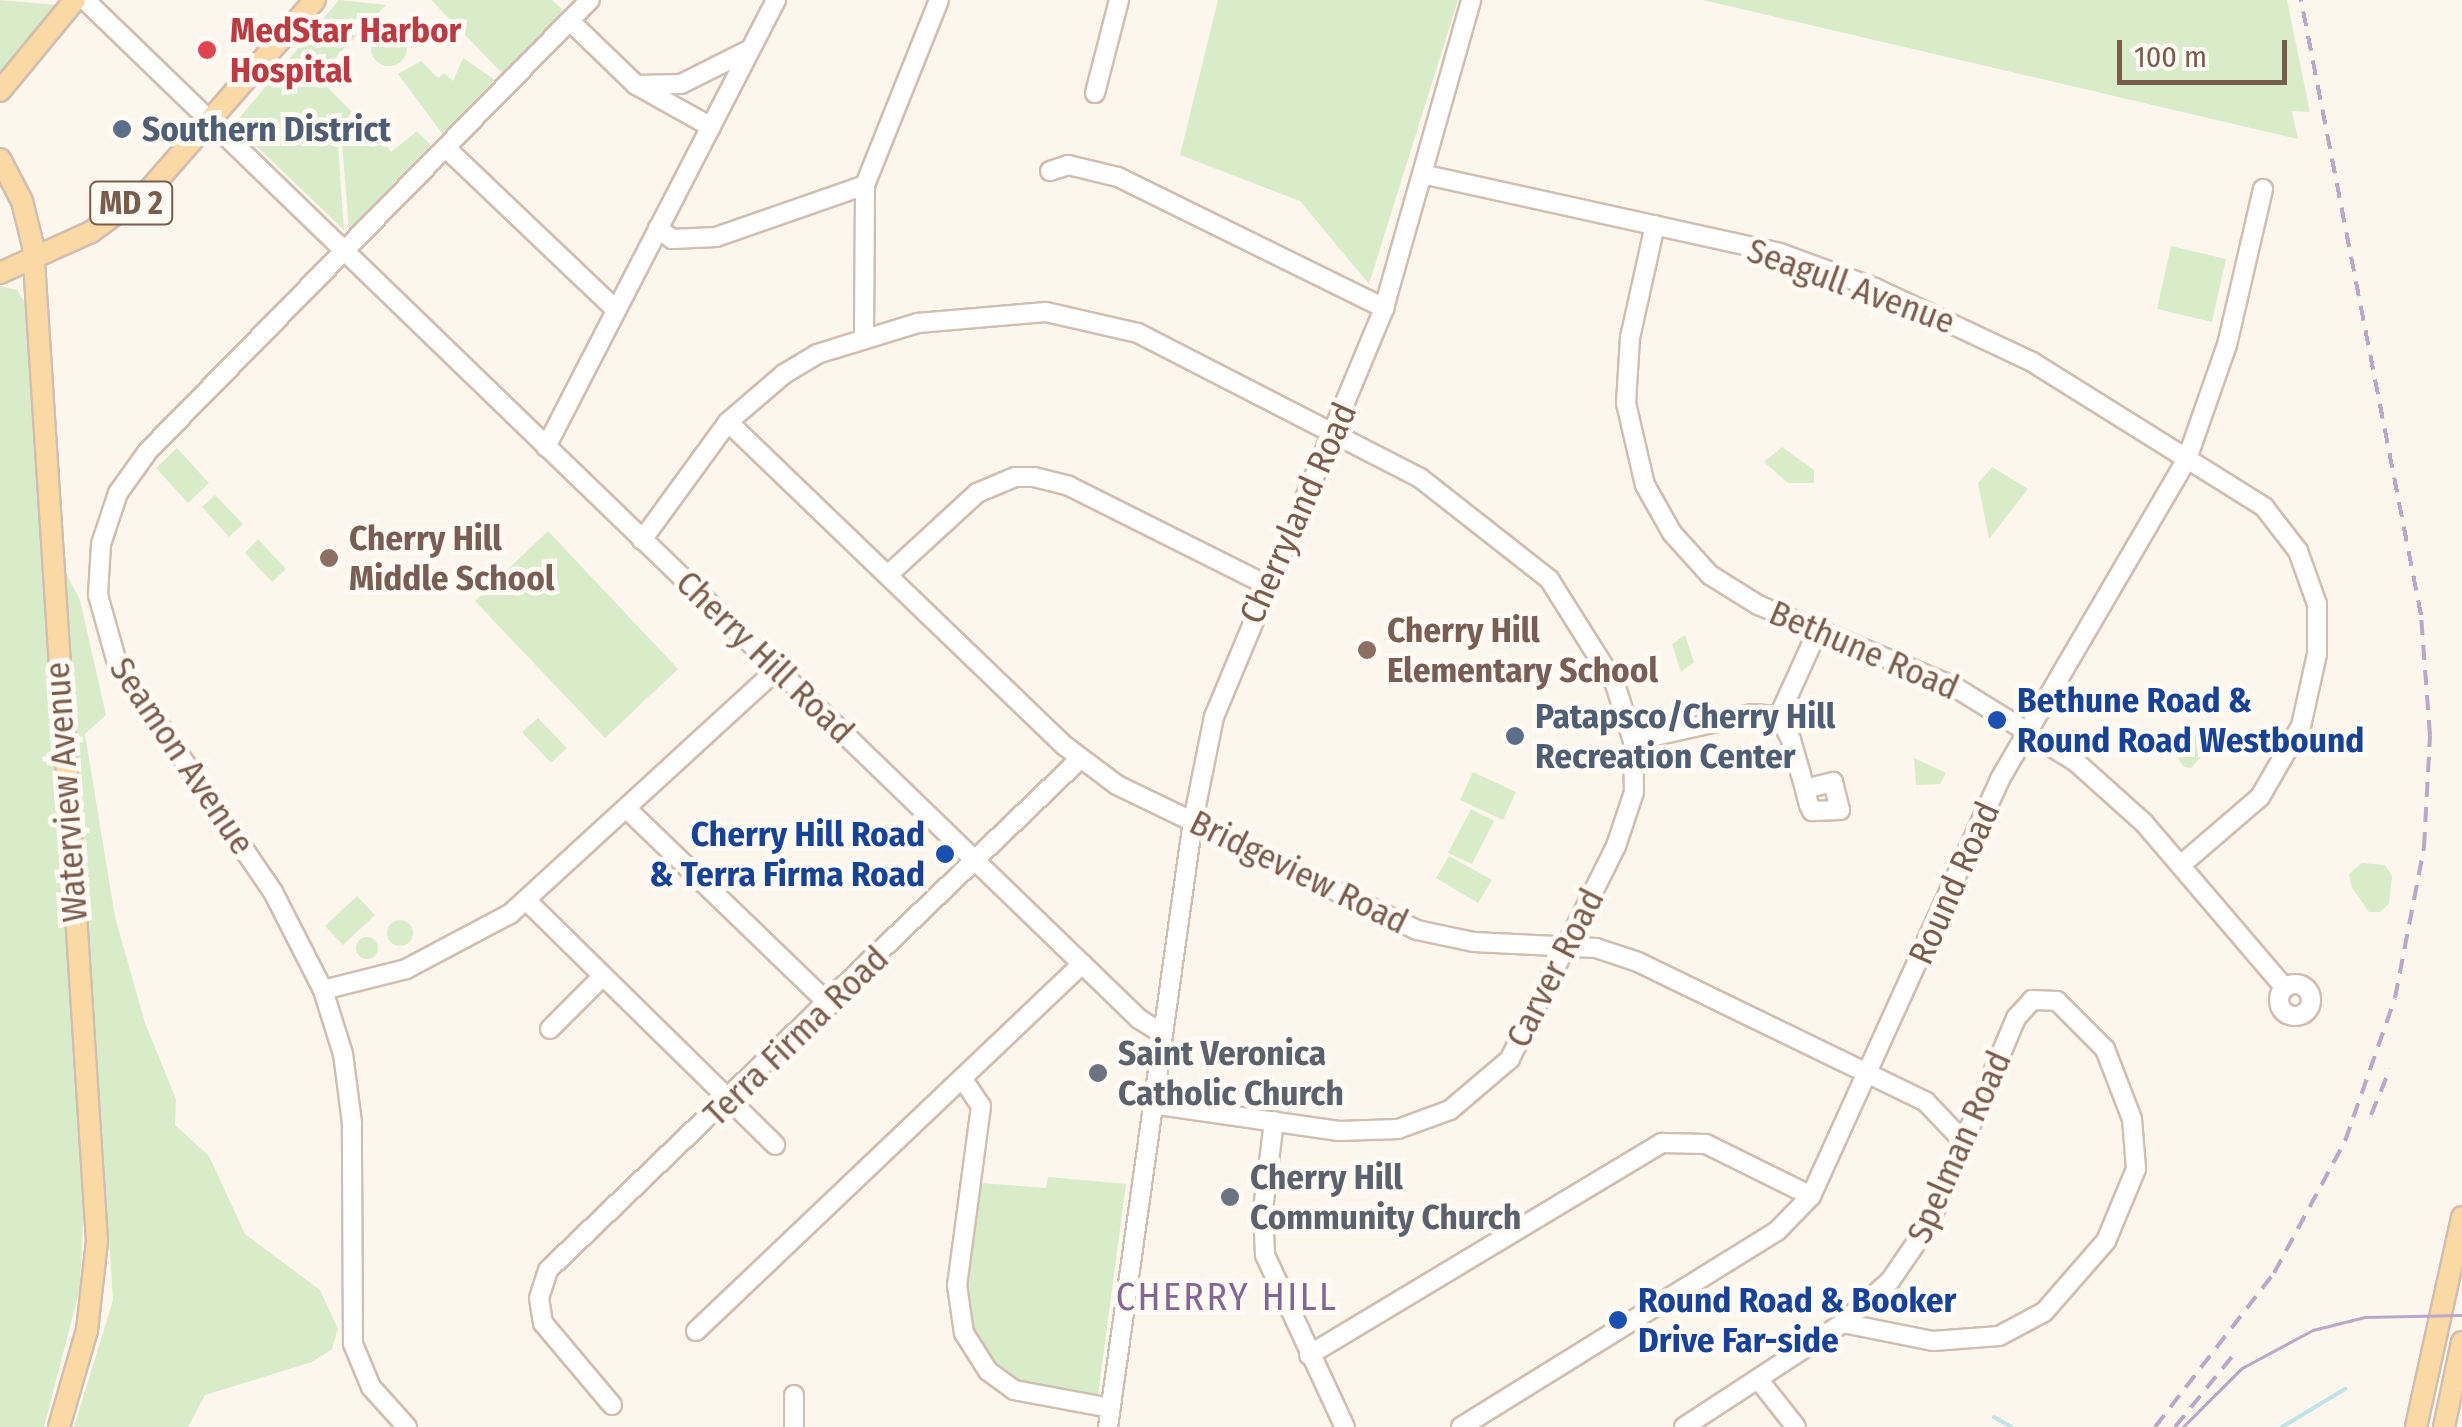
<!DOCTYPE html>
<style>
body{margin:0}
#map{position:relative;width:2462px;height:1427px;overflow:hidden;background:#fdf6ec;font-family:"Fira Sans Condensed",sans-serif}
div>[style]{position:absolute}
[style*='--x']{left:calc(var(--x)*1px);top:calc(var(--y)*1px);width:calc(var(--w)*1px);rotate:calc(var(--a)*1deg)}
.green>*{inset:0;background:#d8ecc9}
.round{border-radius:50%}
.stream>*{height:4px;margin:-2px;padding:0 2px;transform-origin:2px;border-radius:2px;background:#bfe3e8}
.roads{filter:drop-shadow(2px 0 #d1beb0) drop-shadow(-2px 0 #d1beb0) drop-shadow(0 2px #d1beb0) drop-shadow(0 -2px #d1beb0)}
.minor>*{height:18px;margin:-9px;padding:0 9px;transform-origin:9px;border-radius:9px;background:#fff}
.minor>.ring{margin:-9px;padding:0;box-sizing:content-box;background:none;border:18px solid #fff;border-radius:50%}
.major>*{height:20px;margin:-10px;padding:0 10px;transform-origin:10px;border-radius:10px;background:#fbd9a5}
.tram>*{height:2.5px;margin:-1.25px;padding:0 1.25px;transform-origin:1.25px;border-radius:1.25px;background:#b9a8c9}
.rail>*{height:4px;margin-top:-2px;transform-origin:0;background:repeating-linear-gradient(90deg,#b9a8c9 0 15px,transparent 0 25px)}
.dots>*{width:28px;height:28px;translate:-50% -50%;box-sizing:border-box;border:5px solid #fffaf3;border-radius:50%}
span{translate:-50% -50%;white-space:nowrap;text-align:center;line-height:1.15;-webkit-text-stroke:10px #fffaf3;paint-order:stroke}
.shield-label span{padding:2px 8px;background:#fffaf3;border:2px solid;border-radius:8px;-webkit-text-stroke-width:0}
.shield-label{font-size:32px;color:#7a5c4d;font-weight:700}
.health-label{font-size:35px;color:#be3a42;font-weight:700}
.left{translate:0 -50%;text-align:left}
.service-label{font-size:35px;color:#4e5e75;font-weight:700}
.street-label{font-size:35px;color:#7a5c4d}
.education-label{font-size:35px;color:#785e54;font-weight:700}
.transit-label{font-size:35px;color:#164399;font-weight:700}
.right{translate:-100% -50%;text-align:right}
.worship-label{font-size:35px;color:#5b616d;font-weight:700}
.neighbourhood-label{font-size:38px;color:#846695;letter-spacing:2.5px}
.scale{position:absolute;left:2117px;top:40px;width:170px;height:45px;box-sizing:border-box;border:5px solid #7a5c4d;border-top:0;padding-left:12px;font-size:30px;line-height:35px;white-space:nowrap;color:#7a5c4d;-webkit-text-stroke:8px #fffaf3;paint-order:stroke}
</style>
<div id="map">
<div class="green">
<div style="clip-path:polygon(0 0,57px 5px,0 75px)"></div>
<div style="clip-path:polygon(339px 0,386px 5px,317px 77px,352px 112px,338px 128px,244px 135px,240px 117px)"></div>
<div style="clip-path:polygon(431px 0,552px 0,568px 15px,504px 75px)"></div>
<div style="clip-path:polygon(1218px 0,1458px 0,1369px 284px,1300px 201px,1180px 155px)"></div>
<div style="clip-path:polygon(1703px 0,2287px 0,2310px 112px,2292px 111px,2298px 139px)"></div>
<div class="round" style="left:371px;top:30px;width:36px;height:36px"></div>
<div style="clip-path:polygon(463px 58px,498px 82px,444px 136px,398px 74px,421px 61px,438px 78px,444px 73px,453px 81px)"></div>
<div style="clip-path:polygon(355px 114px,381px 140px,389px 134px,393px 138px,386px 145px,391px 152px,417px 131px,433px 147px,349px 230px,341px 131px)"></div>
<div style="clip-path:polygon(337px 132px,344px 230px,248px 138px)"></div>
<div style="clip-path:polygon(2171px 246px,2226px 259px,2212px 322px,2157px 309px)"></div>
<div style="clip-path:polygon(0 286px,17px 290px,26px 304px,85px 1170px,80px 1288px,44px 1427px,0 1427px)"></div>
<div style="clip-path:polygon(1782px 447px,1814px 470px,1814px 483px,1788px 483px,1764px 462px)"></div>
<div style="clip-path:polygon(177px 448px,209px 483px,188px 503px,156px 468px)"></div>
<div style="clip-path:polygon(1992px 467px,2028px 489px,1989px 539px,1978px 483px)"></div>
<div style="clip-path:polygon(215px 495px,243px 524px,229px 537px,202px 507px)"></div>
<div style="clip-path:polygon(548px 531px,678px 669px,605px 738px,475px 601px)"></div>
<div style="clip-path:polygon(258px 539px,286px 569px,272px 582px,245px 553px)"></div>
<div style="clip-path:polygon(66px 573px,80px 600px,106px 715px,85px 734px,115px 917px,145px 1023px,176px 1099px,175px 1125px,209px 1156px,245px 1234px,320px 1290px,338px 1329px,332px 1349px,312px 1362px,205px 1395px,188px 1427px,74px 1427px,113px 1300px)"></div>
<div style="clip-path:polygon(1685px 635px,1694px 662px,1681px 672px,1672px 644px)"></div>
<div style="clip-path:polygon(538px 718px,567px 748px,551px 763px,522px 732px)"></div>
<div style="clip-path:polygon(2202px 732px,2216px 741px,2191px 768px,2184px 767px,2166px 743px)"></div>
<div style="clip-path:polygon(1914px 758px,1946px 773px,1940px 784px,1916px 785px)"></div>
<div style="clip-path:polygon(1473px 772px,1516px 792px,1503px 820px,1460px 800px)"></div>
<div style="clip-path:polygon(1471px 809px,1494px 821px,1472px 864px,1448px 853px)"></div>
<div style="clip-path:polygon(1449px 856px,1492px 880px,1478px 903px,1436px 878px)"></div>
<div style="clip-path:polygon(2362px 863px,2385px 865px,2392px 876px,2389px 904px,2380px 912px,2369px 912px,2352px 888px,2349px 874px)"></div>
<div style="clip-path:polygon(357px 896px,375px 915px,343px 945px,325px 926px)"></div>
<div class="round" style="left:387px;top:920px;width:26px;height:26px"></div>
<div class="round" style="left:356px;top:937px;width:22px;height:22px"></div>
<div style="clip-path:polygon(1048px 1177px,1126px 1184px,1098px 1395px,1026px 1384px,991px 1361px,971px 1329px,967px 1260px,981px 1183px,1046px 1188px)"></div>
</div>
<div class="stream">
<div style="--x:1994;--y:1417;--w:20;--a:30"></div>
<div style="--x:2282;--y:1427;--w:74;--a:-31.1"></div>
</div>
<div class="roads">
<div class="minor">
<div style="--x:85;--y:0;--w:1466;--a:44.03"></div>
<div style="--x:1139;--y:1019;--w:28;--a:32"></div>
<div style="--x:570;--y:21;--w:92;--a:44.1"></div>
<div style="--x:636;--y:85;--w:86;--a:29.2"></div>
<div style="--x:637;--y:85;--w:44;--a:-1.3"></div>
<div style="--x:681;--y:84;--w:74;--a:-26.6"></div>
<div style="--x:1095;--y:93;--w:96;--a:-75.5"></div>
<div style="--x:446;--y:148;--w:235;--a:43.6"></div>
<div style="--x:1050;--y:171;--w:19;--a:-18"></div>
<div style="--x:1068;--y:165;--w:51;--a:13.5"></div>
<div style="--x:1118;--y:177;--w:297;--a:26.2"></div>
<div style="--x:1426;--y:175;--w:362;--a:12.4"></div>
<div style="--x:1780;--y:253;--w:101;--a:20.2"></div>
<div style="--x:1875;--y:288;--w:174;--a:25.2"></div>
<div style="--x:2032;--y:362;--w:274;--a:32"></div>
<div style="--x:2264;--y:507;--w:56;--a:52.3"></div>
<div style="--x:2298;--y:551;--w:56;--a:70.3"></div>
<div style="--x:2317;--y:604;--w:50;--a:90"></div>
<div style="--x:2317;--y:654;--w:74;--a:102.5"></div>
<div style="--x:2301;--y:726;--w:82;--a:120"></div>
<div style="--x:2260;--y:797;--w:104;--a:139.3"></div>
<div style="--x:1655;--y:225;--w:116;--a:102.5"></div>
<div style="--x:1630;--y:338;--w:65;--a:93.5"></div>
<div style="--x:1626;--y:403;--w:84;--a:77"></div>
<div style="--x:1645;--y:485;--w:55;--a:60.6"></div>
<div style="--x:1672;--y:533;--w:57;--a:47.9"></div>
<div style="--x:1710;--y:575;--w:57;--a:32"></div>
<div style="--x:1758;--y:605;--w:211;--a:22.6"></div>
<div style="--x:1953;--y:686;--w:145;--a:31.7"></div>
<div style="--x:2076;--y:762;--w:91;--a:41.9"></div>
<div style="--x:2144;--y:823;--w:217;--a:49.5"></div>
<div style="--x:658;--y:228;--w:18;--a:38"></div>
<div style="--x:672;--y:239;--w:44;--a:-2.6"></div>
<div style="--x:716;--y:237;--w:158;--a:-19.2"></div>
<div style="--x:864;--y:335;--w:150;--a:-89.6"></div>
<div style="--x:865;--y:185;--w:199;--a:-68.2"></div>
<div style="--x:728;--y:422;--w:467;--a:43.9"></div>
<div style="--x:1065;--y:746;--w:65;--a:36.9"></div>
<div style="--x:1117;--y:785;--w:333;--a:25.8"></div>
<div style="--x:1417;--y:930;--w:58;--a:11.9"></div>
<div style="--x:1474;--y:942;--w:122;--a:2.8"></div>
<div style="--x:1596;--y:948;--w:44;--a:18.4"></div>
<div style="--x:1638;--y:962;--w:320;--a:25.9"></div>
<div style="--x:1926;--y:1102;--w:57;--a:46.4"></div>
<div style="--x:546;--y:447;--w:503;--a:-62.77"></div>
<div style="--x:642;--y:540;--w:146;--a:-53.9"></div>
<div style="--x:728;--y:422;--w:74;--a:-40.6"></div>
<div style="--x:784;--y:374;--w:39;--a:-31"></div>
<div style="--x:817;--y:354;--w:106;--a:-17.1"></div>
<div style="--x:918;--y:323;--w:128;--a:-4.9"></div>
<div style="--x:1046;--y:312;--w:94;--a:12.9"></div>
<div style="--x:1138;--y:333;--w:317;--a:27.2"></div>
<div style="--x:1420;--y:478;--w:164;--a:38.1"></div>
<div style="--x:1549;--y:579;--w:124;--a:57.8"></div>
<div style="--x:1615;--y:684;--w:60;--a:72.5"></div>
<div style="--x:1633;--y:741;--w:51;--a:88.9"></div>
<div style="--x:1634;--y:792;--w:57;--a:108.4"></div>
<div style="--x:1616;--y:846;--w:238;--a:116.5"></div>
<div style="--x:1510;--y:1059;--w:79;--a:139.6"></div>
<div style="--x:1450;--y:1110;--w:55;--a:159.9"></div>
<div style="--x:1398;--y:1129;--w:59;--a:178.1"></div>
<div style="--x:1339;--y:1131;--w:189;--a:-171.8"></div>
<div style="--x:889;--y:574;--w:120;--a:-42.6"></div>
<div style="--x:977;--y:493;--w:41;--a:-22.8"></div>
<div style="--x:1015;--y:477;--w:19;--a:0"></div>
<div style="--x:1034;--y:477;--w:36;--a:14"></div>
<div style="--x:1069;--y:486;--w:221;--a:26.6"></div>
<div style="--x:1779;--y:716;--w:27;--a:63"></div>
<div style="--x:1791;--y:740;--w:51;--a:74.1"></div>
<div style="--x:1805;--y:789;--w:16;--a:76"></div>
<div style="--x:1809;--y:805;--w:7;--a:63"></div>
<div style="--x:1812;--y:811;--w:28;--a:-2"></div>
<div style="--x:1840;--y:810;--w:29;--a:-104"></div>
<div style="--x:1833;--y:782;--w:29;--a:166"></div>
<div style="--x:1779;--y:716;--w:94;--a:-65.6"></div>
<div style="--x:1633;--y:741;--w:122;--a:-12.8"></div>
<div style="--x:1752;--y:714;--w:27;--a:4"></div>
<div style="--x:627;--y:809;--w:282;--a:44"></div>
<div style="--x:527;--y:901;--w:348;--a:44.5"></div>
<div class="ring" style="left:2279px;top:984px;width:14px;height:14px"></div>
<div style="--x:323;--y:990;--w:86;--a:-14.2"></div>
<div style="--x:406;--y:969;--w:118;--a:-27.9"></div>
<div style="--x:510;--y:914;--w:362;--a:-42.5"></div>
<div style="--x:550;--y:1029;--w:75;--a:-45"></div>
<div style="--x:962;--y:1078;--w:34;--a:56"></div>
<div style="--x:981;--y:1106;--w:181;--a:97.6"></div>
<div style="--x:957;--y:1285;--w:49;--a:81.7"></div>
<div style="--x:964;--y:1333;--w:45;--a:57.7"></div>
<div style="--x:988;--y:1371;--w:32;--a:36"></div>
<div style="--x:1014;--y:1390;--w:98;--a:10.6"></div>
<div style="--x:1274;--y:1121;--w:89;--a:97.1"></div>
<div style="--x:1263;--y:1209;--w:46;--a:87.5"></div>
<div style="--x:1265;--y:1255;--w:190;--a:65.1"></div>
<div style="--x:696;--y:1331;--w:533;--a:-43.55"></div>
<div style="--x:1309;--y:1355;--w:412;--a:-31"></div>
<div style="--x:1662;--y:1143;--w:44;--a:1.3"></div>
<div style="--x:1706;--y:1144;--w:117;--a:26.3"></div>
<div style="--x:1758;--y:1379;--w:61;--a:51.6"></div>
<div style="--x:612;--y:1405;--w:107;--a:-130.1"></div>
<div style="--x:543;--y:1323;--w:25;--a:-99"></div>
<div style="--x:539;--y:1298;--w:29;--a:-72"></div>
<div style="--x:548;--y:1270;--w:738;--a:-43.85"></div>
<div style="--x:407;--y:1427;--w:54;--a:-132"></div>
<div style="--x:371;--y:1387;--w:47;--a:-112.7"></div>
<div style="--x:353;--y:1344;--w:221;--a:-90.3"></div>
<div style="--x:352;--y:1123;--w:70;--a:-97.4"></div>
<div style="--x:343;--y:1054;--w:67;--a:-107.4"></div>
<div style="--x:323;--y:990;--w:110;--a:-117"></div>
<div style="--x:273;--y:892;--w:277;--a:-124.3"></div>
<div style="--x:117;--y:663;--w:71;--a:-105.6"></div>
<div style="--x:98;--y:595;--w:51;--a:-86.6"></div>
<div style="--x:101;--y:544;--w:54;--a:-71.6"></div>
<div style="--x:118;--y:493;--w:52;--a:-54.5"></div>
<div style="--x:148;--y:451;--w:631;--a:-45.58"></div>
<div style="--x:794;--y:1427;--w:32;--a:-90"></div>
<div style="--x:1108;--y:1427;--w:612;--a:-82.02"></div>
<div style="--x:1193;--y:821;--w:106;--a:-78.6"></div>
<div style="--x:1214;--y:717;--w:443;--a:-67.4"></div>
<div style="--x:1384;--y:308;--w:320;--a:-74.2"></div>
<div style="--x:1461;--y:1427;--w:372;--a:-31.8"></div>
<div style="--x:1777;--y:1231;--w:49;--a:-45.8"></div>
<div style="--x:1811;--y:1196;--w:458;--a:-65.6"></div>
<div style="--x:2000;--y:779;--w:371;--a:-59.7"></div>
<div style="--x:2187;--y:459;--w:121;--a:-70.7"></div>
<div style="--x:2227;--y:345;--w:160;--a:-77"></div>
<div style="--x:1684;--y:1427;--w:190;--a:-33.2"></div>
<div style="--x:1843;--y:1323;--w:63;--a:-41.8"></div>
<div style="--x:1890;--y:1281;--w:69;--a:-55.6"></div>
<div style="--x:1929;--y:1224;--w:224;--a:-67.1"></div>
<div style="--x:2016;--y:1018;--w:24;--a:-48"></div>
<div style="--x:2032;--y:1000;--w:25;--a:2"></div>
<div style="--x:2057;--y:1001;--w:68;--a:45"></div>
<div style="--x:2105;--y:1049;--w:75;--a:68.9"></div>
<div style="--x:2132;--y:1119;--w:50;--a:85.4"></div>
<div style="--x:2136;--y:1169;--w:78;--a:112.6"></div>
<div style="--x:2106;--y:1241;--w:94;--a:131.1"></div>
<div style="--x:2044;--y:1312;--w:51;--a:151.9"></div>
<div style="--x:1999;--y:1336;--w:66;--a:175.7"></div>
<div style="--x:1933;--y:1341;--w:92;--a:-168.7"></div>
</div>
<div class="major">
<div style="--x:0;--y:91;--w:118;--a:-50.5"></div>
<div style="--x:0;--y:159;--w:47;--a:62.4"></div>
<div style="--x:22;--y:201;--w:46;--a:76.3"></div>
<div style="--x:33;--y:246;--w:997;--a:86.32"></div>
<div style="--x:97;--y:1241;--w:90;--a:96.4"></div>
<div style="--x:87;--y:1330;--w:101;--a:106.1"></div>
<div style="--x:0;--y:273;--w:100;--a:-24.3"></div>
<div style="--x:91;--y:232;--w:73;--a:-36.1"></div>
<div style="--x:150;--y:189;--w:251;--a:-48.9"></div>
<div style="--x:2416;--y:1427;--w:215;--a:-77.6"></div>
<div style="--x:2444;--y:1427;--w:87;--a:-78"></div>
</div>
</div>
<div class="tram">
<div style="--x:2183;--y:1427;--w:83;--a:-45"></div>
<div style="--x:2242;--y:1368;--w:81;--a:-28.2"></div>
<div style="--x:2313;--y:1330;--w:54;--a:-14"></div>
<div style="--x:2365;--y:1317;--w:97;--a:-1.2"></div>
</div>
<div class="rail">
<div style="--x:2371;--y:1115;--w:50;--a:-67.6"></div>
<div style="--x:2155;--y:1427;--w:195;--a:-52.3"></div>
<div style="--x:2274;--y:1273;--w:150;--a:-61.7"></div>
<div style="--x:2345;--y:1141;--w:151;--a:-70.7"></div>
<div style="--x:2395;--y:998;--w:154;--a:-79.1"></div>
<div style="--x:2424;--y:847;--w:112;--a:-86.9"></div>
<div style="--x:2430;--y:735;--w:120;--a:-94.3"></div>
<div style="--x:2421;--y:615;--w:627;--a:-101.04"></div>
<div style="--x:2175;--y:1427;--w:95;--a:-51"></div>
</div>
<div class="dots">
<div style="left:207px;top:50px;background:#e0444e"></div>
<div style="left:122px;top:129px;background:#5c6f8a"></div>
<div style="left:329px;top:558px;background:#8d6e63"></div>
<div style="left:1367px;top:650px;background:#8d6e63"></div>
<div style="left:1997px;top:720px;background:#1a4fb4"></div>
<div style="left:1515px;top:736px;background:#5c6f8a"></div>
<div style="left:945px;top:854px;background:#1a4fb4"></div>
<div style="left:1098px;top:1073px;background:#6b7280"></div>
<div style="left:1230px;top:1197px;background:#6b7280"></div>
<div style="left:1618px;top:1320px;background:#1a4fb4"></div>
</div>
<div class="shield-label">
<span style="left:131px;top:203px">MD 2</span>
</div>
<div class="health-label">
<span class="left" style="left:230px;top:50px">MedStar Harbor<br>Hospital</span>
</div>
<div class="service-label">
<span class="left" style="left:142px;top:129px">Southern District</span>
<span class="left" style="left:1535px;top:736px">Patapsco/Cherry Hill<br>Recreation Center</span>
</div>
<div class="street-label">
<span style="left:1851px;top:286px;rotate:20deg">Seagull Avenue</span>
<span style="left:1298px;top:513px;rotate:-66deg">Cherryland Road</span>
<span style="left:1864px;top:650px;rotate:23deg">Bethune Road</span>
<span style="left:765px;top:657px;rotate:44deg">Cherry Hill Road</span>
<span style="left:182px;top:756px;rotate:56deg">Seamon Avenue</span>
<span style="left:66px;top:792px;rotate:-94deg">Waterview Avenue</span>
<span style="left:1299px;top:872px;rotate:26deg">Bridgeview Road</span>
<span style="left:1954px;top:883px;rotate:-66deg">Round Road</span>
<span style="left:1555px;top:968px;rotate:-63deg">Carver Road</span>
<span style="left:796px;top:1036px;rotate:-44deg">Terra Firma Road</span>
<span style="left:1959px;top:1147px;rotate:-66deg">Spelman Road</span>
</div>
<div class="education-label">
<span class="left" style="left:349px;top:558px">Cherry Hill<br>Middle School</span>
<span class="left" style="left:1387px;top:650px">Cherry Hill<br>Elementary School</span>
</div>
<div class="transit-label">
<span class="left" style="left:2017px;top:720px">Bethune Road &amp;<br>Round Road Westbound</span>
<span class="right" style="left:925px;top:854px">Cherry Hill Road<br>&amp; Terra Firma Road</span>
<span class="left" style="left:1638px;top:1320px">Round Road &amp; Booker<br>Drive Far-side</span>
</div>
<div class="worship-label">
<span class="left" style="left:1118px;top:1073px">Saint Veronica<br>Catholic Church</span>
<span class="left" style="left:1250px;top:1197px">Cherry Hill<br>Community Church</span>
</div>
<div class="neighbourhood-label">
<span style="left:1227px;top:1298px">CHERRY HILL</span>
</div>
<div class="scale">100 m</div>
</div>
